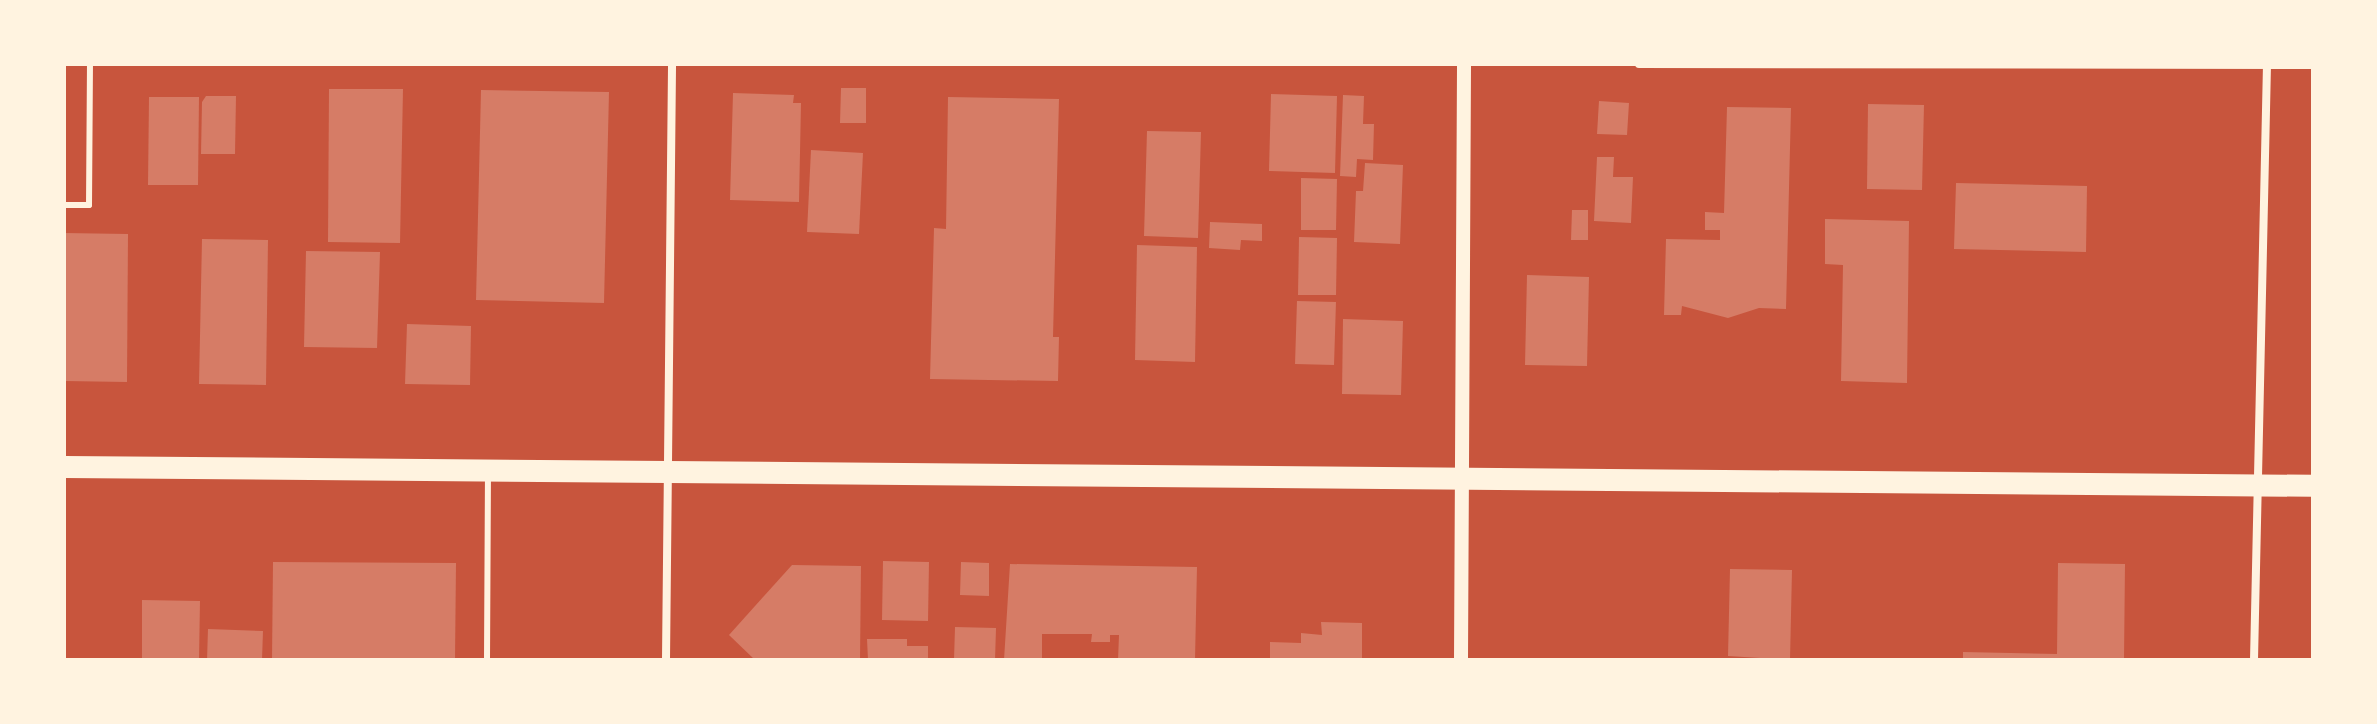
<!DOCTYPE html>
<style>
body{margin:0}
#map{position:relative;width:2377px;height:724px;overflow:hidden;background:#c8553d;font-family:Overpass,sans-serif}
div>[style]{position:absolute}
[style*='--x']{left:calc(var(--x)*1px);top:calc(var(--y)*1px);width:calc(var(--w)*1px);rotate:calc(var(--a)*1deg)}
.building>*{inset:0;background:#d67c66}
.service>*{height:6px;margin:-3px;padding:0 3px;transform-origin:3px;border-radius:3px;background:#fff3e0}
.minor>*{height:8px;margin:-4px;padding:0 4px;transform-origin:4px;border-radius:4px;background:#fff3e0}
.tertiary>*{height:14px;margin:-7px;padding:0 7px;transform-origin:7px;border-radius:7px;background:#fff3e0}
.trunk>*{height:22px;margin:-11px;padding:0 11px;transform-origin:11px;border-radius:11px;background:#fff3e0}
span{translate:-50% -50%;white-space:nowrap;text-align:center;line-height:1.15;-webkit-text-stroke:8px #fff3e0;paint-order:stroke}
.frame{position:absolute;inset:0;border:66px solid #fff3e0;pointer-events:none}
</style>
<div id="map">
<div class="building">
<div style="clip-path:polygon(841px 88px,866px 88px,866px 123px,840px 123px)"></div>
<div style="clip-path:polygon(329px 89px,403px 89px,400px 243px,328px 242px)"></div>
<div style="clip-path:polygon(481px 90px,609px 92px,604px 303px,476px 300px)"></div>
<div style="clip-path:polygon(733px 93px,794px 95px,793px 103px,801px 103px,799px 202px,730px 200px)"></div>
<div style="clip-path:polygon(1271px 94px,1337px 96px,1335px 173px,1269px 171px)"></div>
<div style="clip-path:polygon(1343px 95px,1364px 96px,1363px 124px,1374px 124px,1373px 160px,1357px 159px,1356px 177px,1340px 176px)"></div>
<div style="clip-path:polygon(206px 96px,236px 96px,235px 154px,201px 154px,202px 102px)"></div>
<div style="clip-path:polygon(149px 97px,199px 97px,198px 185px,148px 185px)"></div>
<div style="clip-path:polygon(948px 97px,1059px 99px,1053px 337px,1059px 337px,1058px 381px,930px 379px,934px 228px,946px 229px)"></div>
<div style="clip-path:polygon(1599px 101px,1629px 103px,1627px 135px,1597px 134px)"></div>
<div style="clip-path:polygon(1868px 104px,1924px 105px,1922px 190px,1867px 189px)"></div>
<div style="clip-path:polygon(1727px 107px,1791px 108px,1786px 309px,1759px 308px,1728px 318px,1682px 306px,1681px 315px,1664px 315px,1666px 239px,1720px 240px,1720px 230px,1705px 230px,1705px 212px,1724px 213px)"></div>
<div style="clip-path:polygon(1147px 131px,1201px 132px,1198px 238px,1144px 236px)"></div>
<div style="clip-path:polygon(811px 150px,863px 153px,859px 234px,807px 232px)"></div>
<div style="clip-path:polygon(1597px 157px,1614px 157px,1613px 177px,1633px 177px,1631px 223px,1594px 221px)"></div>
<div style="clip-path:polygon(1365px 163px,1403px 165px,1400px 244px,1354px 242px,1356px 191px,1363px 191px)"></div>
<div style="clip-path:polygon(1301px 178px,1337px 179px,1336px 230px,1301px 230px)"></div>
<div style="clip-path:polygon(1956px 183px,2087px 186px,2086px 252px,1954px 249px)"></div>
<div style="clip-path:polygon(1572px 210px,1588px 210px,1588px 240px,1571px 240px)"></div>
<div style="clip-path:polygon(1825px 219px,1909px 221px,1907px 383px,1841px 381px,1843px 265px,1825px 264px)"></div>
<div style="clip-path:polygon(1210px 222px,1262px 224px,1262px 241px,1241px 240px,1240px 250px,1209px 248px)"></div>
<div style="clip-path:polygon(64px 233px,128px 234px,127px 382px,64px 381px)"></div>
<div style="clip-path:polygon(1299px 237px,1337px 238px,1336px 295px,1298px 295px)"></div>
<div style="clip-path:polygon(202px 239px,268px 240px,266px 385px,199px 384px)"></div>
<div style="clip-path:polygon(1137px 245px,1197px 247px,1195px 362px,1135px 360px)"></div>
<div style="clip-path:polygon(306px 251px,380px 252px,377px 348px,304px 347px)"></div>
<div style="clip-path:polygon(1527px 275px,1589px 277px,1587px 366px,1525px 365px)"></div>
<div style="clip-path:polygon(1297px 301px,1336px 302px,1334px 365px,1295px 364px)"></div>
<div style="clip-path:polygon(1343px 319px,1403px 321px,1401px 395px,1342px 394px)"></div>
<div style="clip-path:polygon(407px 324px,471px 326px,470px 385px,405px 384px)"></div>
<div style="clip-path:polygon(883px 561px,929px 562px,928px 621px,882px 620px)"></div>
<div style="clip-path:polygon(273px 562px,456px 563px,455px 660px,272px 660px)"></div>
<div style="clip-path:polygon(961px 562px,989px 563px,989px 596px,960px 595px)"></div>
<div style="clip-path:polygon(2058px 563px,2125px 564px,2124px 660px,1963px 660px,1963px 652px,2057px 654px)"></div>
<div style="clip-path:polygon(1010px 564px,1197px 567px,1195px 660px,1118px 660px,1119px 635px,1110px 635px,1110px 642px,1091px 642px,1092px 634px,1042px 634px,1042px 660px,1004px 660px)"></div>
<div style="clip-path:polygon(792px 565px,861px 566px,860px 660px,755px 660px,729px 635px)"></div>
<div style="clip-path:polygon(1730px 569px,1792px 570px,1790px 660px,1728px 656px)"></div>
<div style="clip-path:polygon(142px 600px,200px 601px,199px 660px,142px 660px)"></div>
<div style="clip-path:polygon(1321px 622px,1362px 623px,1362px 660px,1270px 660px,1270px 642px,1301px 643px,1301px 633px,1322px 635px)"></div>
<div style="clip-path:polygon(955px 627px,996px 628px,995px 660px,954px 660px)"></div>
<div style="clip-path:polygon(208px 629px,263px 631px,262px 660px,207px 660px)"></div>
<div style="clip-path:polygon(867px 639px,907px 639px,907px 646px,928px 646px,928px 660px,868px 660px)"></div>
</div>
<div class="service">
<div style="--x:64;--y:205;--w:25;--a:0"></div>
<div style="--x:89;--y:205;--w:141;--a:-89.6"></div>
<div style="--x:487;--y:660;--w:183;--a:-89.7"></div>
</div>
<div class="minor">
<div style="--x:1639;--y:64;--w:674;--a:0.09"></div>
<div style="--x:666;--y:660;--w:596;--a:-89.42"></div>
<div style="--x:2254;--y:660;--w:596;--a:-88.75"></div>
</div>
<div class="tertiary">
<div style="--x:1461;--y:660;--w:596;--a:-89.71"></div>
</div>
<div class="trunk">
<div style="--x:64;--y:467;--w:2249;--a:0.48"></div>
</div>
<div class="frame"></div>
</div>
